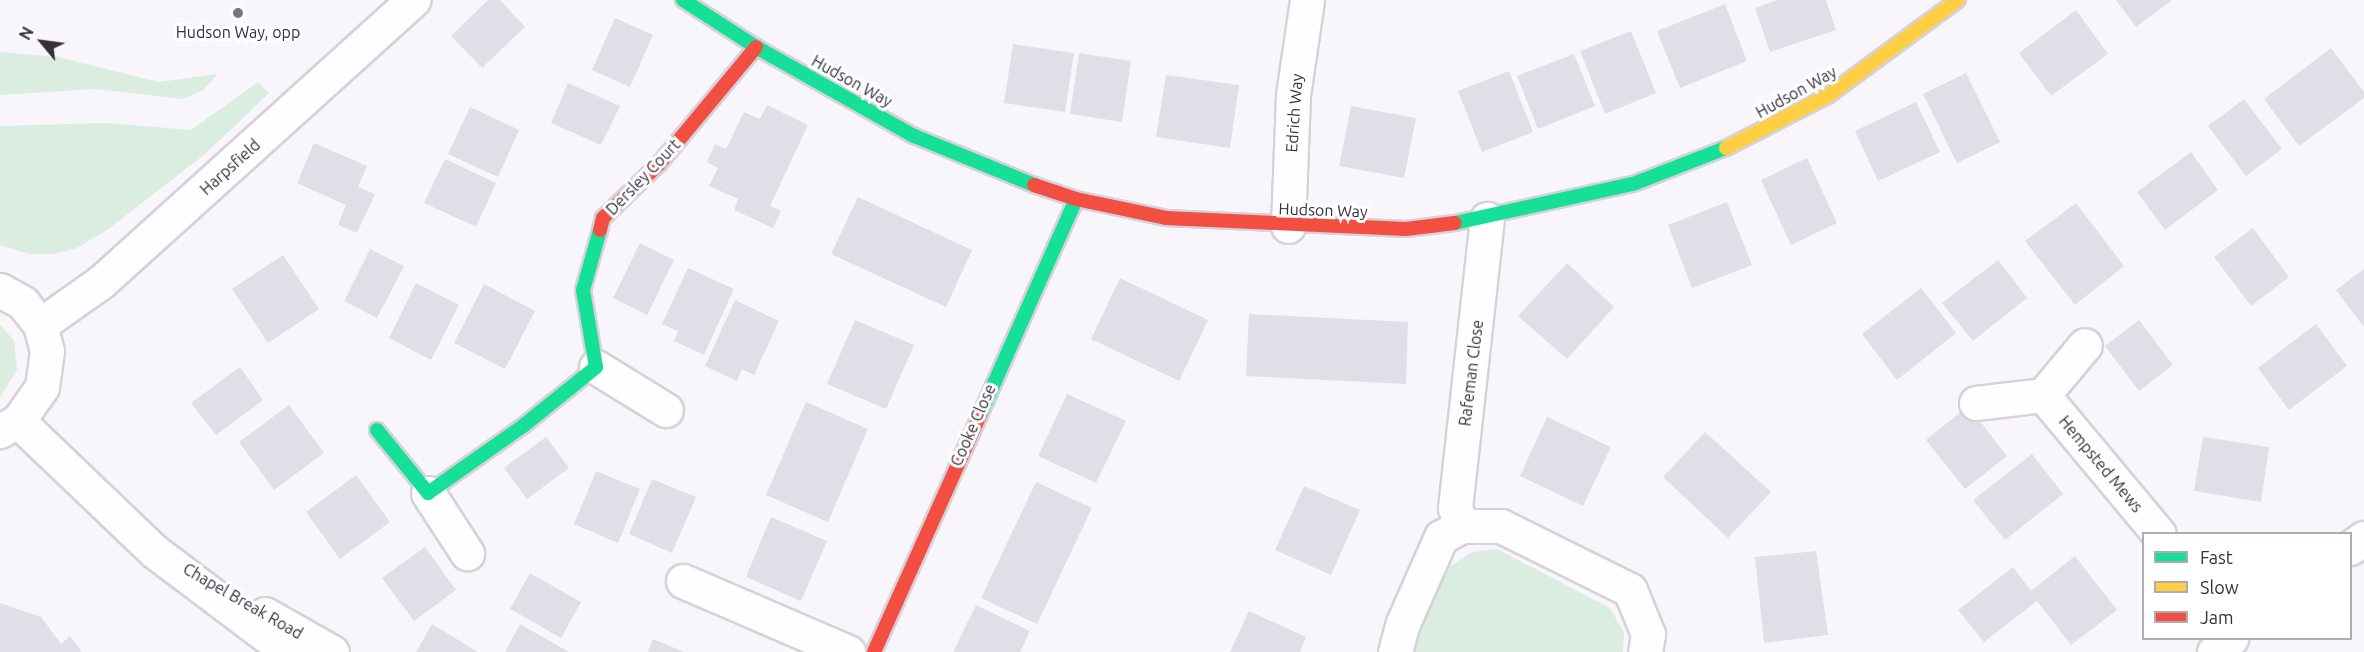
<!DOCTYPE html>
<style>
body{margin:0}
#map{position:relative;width:2364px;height:652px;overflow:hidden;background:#f8f6fb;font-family:Ubuntu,sans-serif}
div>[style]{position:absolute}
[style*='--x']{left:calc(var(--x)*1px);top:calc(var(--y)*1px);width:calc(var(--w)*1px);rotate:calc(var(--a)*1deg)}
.green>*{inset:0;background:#dbece1}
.building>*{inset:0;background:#e2dee7}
.roads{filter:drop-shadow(2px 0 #d6d1da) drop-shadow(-2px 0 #d6d1da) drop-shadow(0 2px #d6d1da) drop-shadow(0 -2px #d6d1da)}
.street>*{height:33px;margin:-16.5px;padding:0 16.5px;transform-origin:16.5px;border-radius:16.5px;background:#fefefe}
.fast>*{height:14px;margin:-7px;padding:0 7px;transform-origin:7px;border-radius:7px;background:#16e098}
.slow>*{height:14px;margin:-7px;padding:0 7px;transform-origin:7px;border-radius:7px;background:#ffcf43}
.jam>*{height:14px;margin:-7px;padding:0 7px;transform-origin:7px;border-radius:7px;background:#f24e42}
.dots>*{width:16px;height:16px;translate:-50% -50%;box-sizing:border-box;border:3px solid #fff;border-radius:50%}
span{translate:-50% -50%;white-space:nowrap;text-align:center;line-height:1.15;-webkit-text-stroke:6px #fff;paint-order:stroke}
.poi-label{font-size:16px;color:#352f3c}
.street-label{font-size:16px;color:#352f3c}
.legend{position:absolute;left:2142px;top:532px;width:210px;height:108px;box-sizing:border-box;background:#fff;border:2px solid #aeacb1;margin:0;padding:8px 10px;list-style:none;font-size:18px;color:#352f3c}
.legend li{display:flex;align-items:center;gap:12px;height:30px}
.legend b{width:30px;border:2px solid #aeacb1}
.north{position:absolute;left:12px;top:12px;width:60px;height:60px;-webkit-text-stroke:4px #fff;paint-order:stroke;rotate:299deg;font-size:16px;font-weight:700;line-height:24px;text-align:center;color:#352f3c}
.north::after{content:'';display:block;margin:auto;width:21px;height:27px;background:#352f3c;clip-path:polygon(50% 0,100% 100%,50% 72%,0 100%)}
</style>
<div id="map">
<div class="green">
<div style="clip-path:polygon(0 52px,58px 57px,159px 82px,218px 74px,203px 90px,183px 99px,95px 89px,0 95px)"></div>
<div style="clip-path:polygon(258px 82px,269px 93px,204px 155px,107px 230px,75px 249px,52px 254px,29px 254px,0 245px,0 126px,108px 123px,191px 130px)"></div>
<div style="clip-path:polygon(0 324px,14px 341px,17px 370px,0 397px)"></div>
<div style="clip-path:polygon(1497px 549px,1610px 608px,1624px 633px,1623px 652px,1410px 652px,1435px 585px,1449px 567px,1472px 552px)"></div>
</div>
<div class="building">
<div style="clip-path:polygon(488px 0,500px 0,525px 27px,482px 68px,451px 36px)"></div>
<div style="clip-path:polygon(1777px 0,1826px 0,1836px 30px,1770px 52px,1755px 8px)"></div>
<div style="clip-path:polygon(2116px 0,2172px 0,2136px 27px)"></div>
<div style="clip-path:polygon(1725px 4px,1747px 61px,1680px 88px,1657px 31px)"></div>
<div style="clip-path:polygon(2076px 10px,2108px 54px,2051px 96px,2019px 53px)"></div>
<div style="clip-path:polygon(615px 18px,653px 35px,630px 87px,592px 70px)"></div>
<div style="clip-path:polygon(1631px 31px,1656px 93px,1605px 114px,1580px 51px)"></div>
<div style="clip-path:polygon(1013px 44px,1074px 53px,1065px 112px,1004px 103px)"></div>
<div style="clip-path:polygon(2331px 48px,2364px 92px,2364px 98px,2299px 146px,2264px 99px)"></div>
<div style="clip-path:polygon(1079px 53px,1131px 61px,1122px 122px,1070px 114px)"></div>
<div style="clip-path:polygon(1574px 54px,1595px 106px,1538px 129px,1517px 76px)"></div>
<div style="clip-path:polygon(1509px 71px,1533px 132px,1482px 152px,1458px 91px)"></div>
<div style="clip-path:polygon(1966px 73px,2000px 142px,1957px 163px,1923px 94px)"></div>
<div style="clip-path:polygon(1166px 75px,1239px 85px,1230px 148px,1156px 137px)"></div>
<div style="clip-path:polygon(568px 83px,620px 106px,601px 145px,551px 123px)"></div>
<div style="clip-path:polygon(2244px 99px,2282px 149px,2246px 176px,2208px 126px)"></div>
<div style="clip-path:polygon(1916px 102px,1940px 152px,1878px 181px,1855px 131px)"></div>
<div style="clip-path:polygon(767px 105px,808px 125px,770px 206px,781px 211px,773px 228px,734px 210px,738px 199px,709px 186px,718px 168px,707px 162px,715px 144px,726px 149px,744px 112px,760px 119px)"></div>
<div style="clip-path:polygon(1351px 106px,1416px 118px,1404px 178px,1339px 166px)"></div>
<div style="clip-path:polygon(470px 107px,519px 130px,498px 177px,448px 154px)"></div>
<div style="clip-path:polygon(314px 143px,367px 166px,358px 187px,375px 194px,357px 233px,338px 225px,346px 205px,297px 183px)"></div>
<div style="clip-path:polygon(2191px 152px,2218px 190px,2165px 230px,2137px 192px)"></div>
<div style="clip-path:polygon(1807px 158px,1837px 223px,1791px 245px,1761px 180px)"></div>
<div style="clip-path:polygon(445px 159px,496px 183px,476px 227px,424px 203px)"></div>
<div style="clip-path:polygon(858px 197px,972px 250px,946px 307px,831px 254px)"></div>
<div style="clip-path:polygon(1727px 202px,1752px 265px,1692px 288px,1668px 225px)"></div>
<div style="clip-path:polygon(2076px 203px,2124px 266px,2075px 305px,2025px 241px)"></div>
<div style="clip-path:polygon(2253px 228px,2289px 277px,2251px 306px,2214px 257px)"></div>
<div style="clip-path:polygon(640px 243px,674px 260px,647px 315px,613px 298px)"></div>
<div style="clip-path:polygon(370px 249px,404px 266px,377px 318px,344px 301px)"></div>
<div style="clip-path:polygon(283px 255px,319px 309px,268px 343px,232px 289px)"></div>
<div style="clip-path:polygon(1998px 260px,2027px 298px,1973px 341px,1942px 303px)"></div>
<div style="clip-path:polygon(1567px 263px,1614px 307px,1567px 359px,1518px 316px)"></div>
<div style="clip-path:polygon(688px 268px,734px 289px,704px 355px,674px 341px,678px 331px,662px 324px)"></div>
<div style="clip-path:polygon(2364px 269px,2364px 327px,2336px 290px)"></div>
<div style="clip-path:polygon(1120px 278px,1208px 320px,1179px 381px,1091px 339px)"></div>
<div style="clip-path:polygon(416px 283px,459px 305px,431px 360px,389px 338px)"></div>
<div style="clip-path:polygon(484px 284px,535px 311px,505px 369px,454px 343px)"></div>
<div style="clip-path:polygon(1921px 288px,1956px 333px,1897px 380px,1862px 334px)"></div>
<div style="clip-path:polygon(735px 300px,779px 321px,754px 375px,742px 369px,737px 381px,705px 366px)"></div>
<div style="clip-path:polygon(1249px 314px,1408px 322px,1406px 384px,1246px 376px)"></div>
<div style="clip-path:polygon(855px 320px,914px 345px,886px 409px,827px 384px)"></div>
<div style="clip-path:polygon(2139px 320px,2173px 365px,2139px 391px,2105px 346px)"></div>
<div style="clip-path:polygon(2316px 324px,2347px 366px,2289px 410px,2258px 368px)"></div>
<div style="clip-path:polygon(240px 367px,263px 400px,216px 435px,191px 403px)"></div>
<div style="clip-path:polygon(1067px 394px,1126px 421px,1096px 483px,1038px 456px)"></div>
<div style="clip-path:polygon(806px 402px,868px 429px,828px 522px,766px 495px)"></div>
<div style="clip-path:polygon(289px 405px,324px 453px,274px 490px,239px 442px)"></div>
<div style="clip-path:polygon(1968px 406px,2007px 456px,1965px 489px,1926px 440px)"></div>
<div style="clip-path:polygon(1547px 417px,1611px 447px,1583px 506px,1520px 476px)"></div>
<div style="clip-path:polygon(1705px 432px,1771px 492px,1728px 538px,1663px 477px)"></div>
<div style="clip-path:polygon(546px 437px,569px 468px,527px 499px,504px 468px)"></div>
<div style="clip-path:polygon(2203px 437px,2269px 447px,2261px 502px,2194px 491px)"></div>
<div style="clip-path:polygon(2032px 454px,2063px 494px,2005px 540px,1973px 500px)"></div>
<div style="clip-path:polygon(596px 471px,640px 489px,618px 543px,574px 524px)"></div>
<div style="clip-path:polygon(356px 475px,390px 522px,340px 559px,306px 512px)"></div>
<div style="clip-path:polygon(652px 479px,696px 497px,672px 553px,629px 534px)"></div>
<div style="clip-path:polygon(1036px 482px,1092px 508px,1037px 624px,981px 598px)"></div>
<div style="clip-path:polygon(1304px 486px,1360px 510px,1331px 575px,1275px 550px)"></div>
<div style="clip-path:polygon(771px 517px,827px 541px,801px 601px,746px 577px)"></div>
<div style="clip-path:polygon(425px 547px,456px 590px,414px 621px,382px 578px)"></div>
<div style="clip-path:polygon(1816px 551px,1828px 635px,1764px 643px,1755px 557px)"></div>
<div style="clip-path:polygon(2075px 556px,2117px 610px,2071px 645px,2037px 601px,1984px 642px,1958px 610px,2013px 567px,2031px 591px)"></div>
<div style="clip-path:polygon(530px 573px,581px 602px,561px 638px,510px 609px)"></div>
<div style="clip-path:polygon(0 603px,41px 617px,61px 644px,70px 636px,82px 652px,0 652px)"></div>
<div style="clip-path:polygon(976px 605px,1030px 631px,1020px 652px,953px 652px)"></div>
<div style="clip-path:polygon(1249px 611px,1306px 637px,1300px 652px,1230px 652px)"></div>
<div style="clip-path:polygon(432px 624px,478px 652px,416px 652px)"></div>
<div style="clip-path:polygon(520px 624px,569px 652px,505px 652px)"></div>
<div style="clip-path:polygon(653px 639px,684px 652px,648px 652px)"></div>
</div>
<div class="roads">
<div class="street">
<div style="--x:1288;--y:226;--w:131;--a:-87.8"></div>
<div style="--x:1293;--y:95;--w:96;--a:-81.6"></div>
<div style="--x:0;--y:290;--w:26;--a:29"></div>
<div style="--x:23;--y:303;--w:28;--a:52"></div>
<div style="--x:40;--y:325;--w:27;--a:75"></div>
<div style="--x:47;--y:351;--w:36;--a:98"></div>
<div style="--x:42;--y:387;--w:42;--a:125.2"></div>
<div style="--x:18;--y:421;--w:21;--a:151"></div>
<div style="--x:40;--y:325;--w:75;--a:-35.2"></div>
<div style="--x:101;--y:282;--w:421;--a:-42.1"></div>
<div style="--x:596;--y:367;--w:82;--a:31.6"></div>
<div style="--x:2043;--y:395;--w:65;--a:-50"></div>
<div style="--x:1976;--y:403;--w:67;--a:-6.8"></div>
<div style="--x:2043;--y:395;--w:181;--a:50.2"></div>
<div style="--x:18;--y:421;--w:188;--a:43.7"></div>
<div style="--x:154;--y:551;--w:168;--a:37"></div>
<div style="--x:428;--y:493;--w:72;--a:57"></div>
<div style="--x:1462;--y:526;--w:19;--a:-111"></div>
<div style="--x:1455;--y:508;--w:291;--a:-83.7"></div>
<div style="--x:2350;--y:548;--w:17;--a:-36"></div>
<div style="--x:683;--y:581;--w:180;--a:23.3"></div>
<div style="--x:265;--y:614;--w:77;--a:29.6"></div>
<div style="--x:1395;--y:652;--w:30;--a:-75"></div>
<div style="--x:1403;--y:623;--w:94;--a:-66.2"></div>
<div style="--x:1441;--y:537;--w:24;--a:-28"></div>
<div style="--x:1462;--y:526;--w:39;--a:0"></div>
<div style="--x:1501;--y:526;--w:144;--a:26.4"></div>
<div style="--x:1630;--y:590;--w:48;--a:67.8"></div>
<div style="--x:1648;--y:634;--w:18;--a:99"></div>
<div style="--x:2214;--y:652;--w:22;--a:-39"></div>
</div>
<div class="fast">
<div style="--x:683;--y:0;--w:87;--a:32.8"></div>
<div style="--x:756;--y:47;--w:181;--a:29.4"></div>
<div style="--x:914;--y:136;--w:130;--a:22.2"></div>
<div style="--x:1455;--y:223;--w:182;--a:-12.4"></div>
<div style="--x:1633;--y:184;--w:100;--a:-21.2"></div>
<div style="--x:980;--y:415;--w:236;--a:-66"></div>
<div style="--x:377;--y:430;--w:81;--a:51"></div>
<div style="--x:428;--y:493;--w:116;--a:-35.2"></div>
<div style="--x:523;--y:426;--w:94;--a:-38.9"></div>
<div style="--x:596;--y:367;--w:78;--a:-99.6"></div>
<div style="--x:583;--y:290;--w:62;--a:-74.2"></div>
</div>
<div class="slow">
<div style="--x:1726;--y:148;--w:116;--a:-27.2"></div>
<div style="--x:1829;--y:95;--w:160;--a:-36.4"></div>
</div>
<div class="jam">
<div style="--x:1034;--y:185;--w:44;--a:18.4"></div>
<div style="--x:1076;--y:199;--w:92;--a:11.9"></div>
<div style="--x:1166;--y:218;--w:240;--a:2.6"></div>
<div style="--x:1406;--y:229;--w:49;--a:-7"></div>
<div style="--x:600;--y:230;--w:12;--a:-76"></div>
<div style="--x:603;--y:218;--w:78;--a:-44"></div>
<div style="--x:659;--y:164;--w:152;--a:-50.3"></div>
<div style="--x:874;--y:652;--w:260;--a:-65.9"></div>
</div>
</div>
<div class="dots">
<div style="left:238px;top:13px;background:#79757f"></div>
</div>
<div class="poi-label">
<span style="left:238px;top:32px">Hudson Way, opp</span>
</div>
<div class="street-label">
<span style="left:852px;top:81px;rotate:29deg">Hudson Way</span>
<span style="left:1796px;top:92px;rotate:-29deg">Hudson Way</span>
<span style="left:1294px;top:113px;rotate:-86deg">Edrich Way</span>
<span style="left:230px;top:167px;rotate:-42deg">Harpsfield</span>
<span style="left:643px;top:177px;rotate:-46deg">Dersley Court</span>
<span style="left:1323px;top:210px;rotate:2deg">Hudson Way</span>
<span style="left:1471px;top:373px;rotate:-83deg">Rafeman Close</span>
<span style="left:973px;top:425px;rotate:-66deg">Cooke Close</span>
<span style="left:2101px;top:464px;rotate:50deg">Hempsted Mews</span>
<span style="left:243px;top:601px;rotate:30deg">Chapel Break Road</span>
</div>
<ul class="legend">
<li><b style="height:8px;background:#16e098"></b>Fast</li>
<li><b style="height:8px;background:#ffcf43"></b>Slow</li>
<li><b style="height:8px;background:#f24e42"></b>Jam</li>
</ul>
<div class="north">N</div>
</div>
